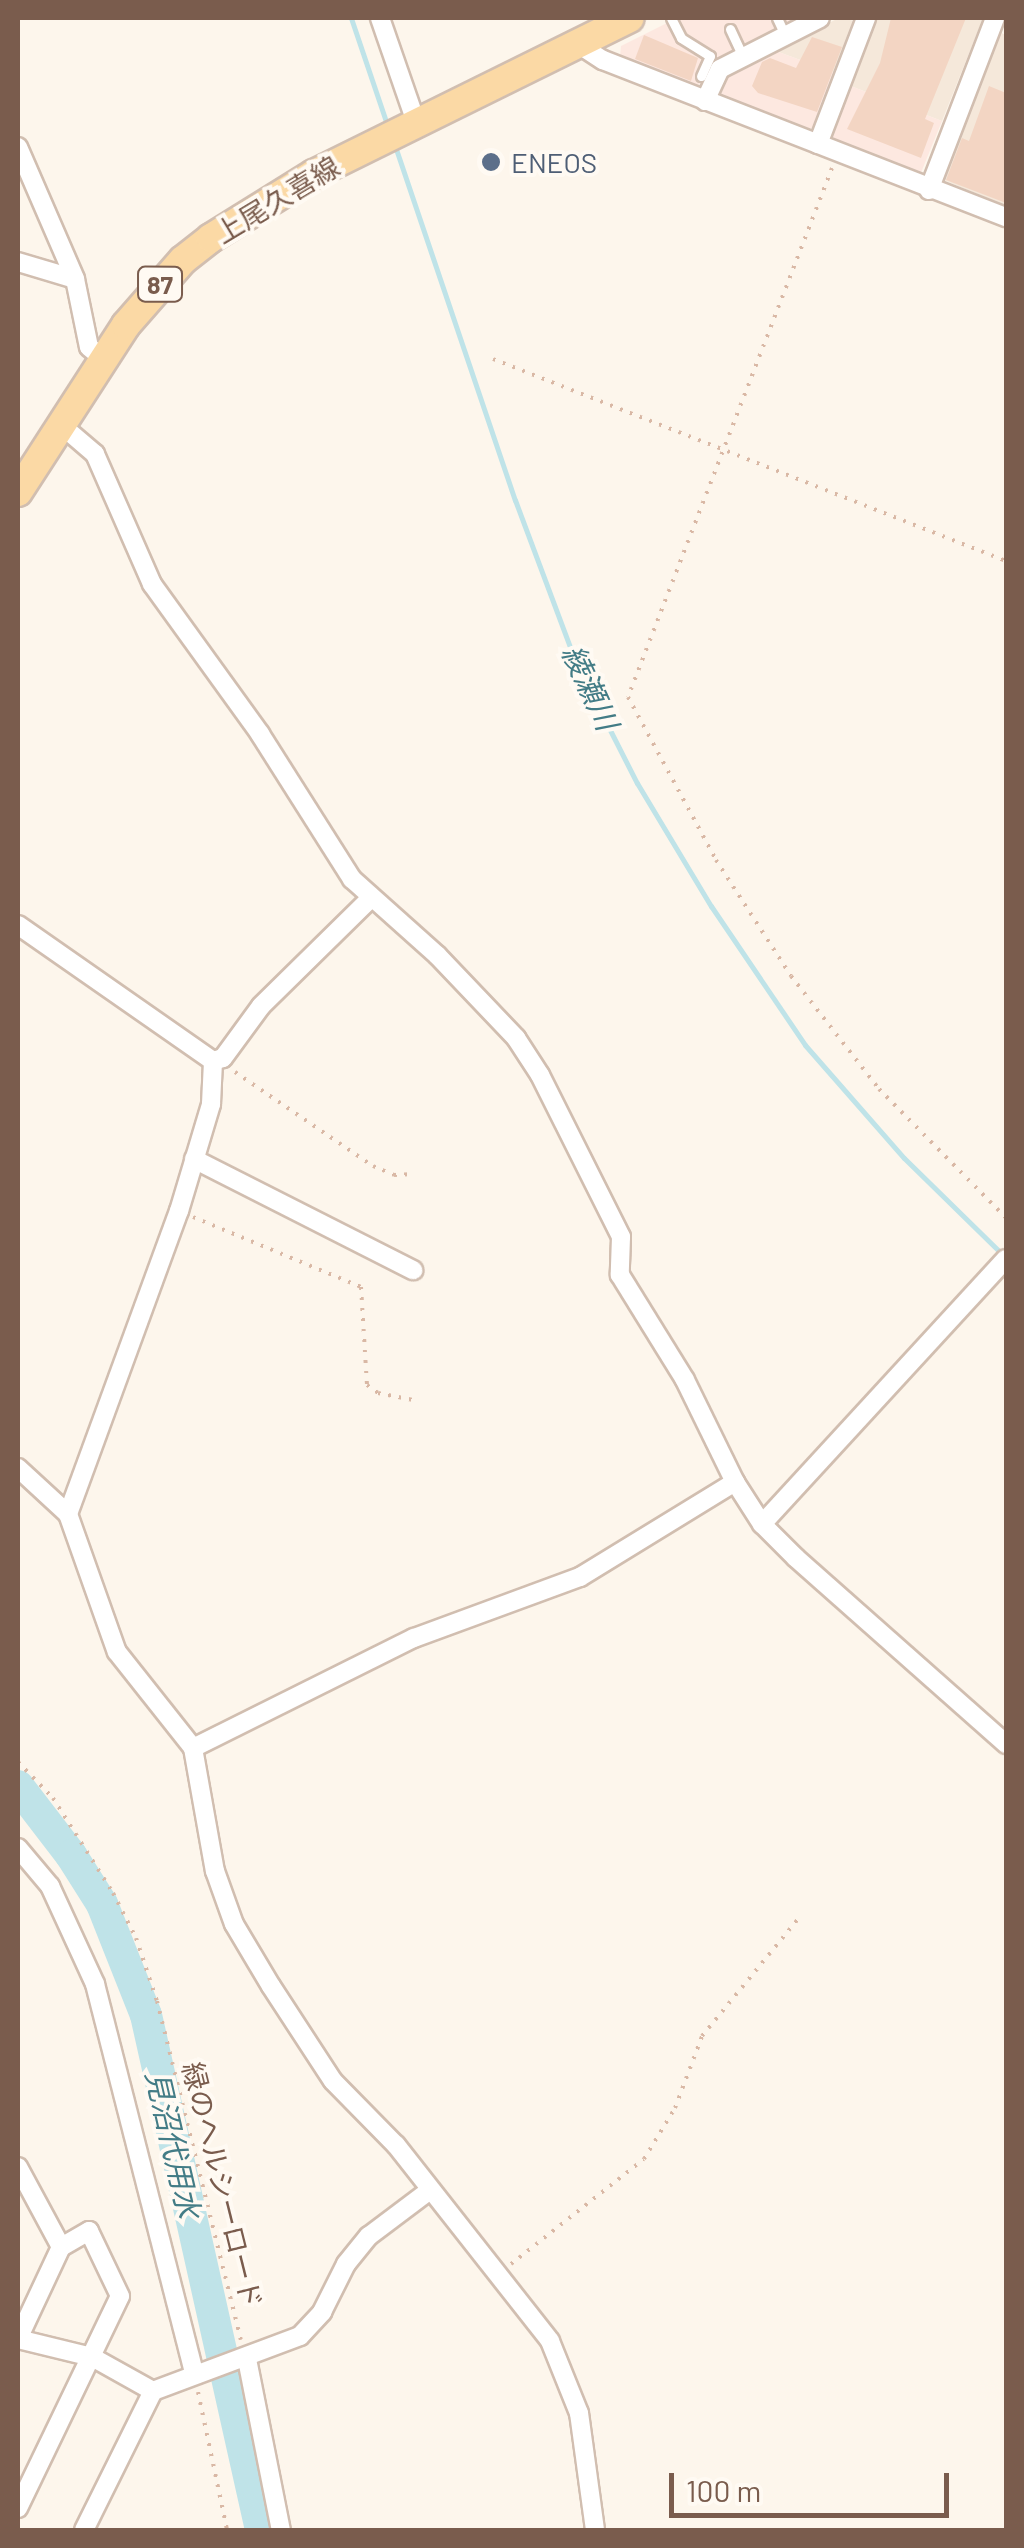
<!DOCTYPE html>
<meta charset="utf-8">
<style>
body{margin:0}
#map{position:relative;width:1024px;height:2548px;overflow:hidden;background:#fdf6ec;font-family:Barlow,"Noto Sans JP",sans-serif}
div>[style]{position:absolute}
[style*='--x']{left:calc(var(--x)*1px);top:calc(var(--y)*1px);width:calc(var(--w)*1px);rotate:calc(var(--a)*1deg)}
.residential>*{inset:0;background:#f5e8da}
.commercial>*{inset:0;background:#fde8e0}
.stream>*{height:5px;margin:-2.5px;padding:0 2.5px;transform-origin:2.5px;border-radius:2.5px;background:#bfe3e8}
.river>*{height:32px;margin:-16px;padding:0 16px;transform-origin:16px;border-radius:16px;background:#bfe3e8}
.building>*{inset:0;background:#f3d5c3}
.path>*{height:4px;margin-top:-2px;transform-origin:0;background:repeating-linear-gradient(90deg,#d9b8a5 0 2.5px,transparent 0 10.5px)}
.roads{filter:drop-shadow(2px 0 #d1beb0) drop-shadow(-2px 0 #d1beb0) drop-shadow(0 2px #d1beb0) drop-shadow(0 -2px #d1beb0)}
.service>*{height:9px;margin:-4.5px;padding:0 4.5px;transform-origin:4.5px;border-radius:4.5px;background:#fff}
.minor>*{height:18px;margin:-9px;padding:0 9px;transform-origin:9px;border-radius:9px;background:#fff}
.primary>*{height:28px;margin:-14px;padding:0 14px;transform-origin:14px;border-radius:14px;background:#fbd9a5}
.dots>*{width:28px;height:28px;translate:-50% -50%;box-sizing:border-box;border:5px solid #fffaf3;border-radius:50%}
span{translate:-50% -50%;white-space:nowrap;text-align:center;line-height:1.15;-webkit-text-stroke:8px #fffaf3;paint-order:stroke}
.shield-label span{padding:2px 8px;background:#fffaf3;border:2px solid;border-radius:8px;-webkit-text-stroke-width:0}
.shield-label{font-size:25px;color:#7a5c4d;font-weight:700}
.service-label{font-size:28px;color:#4e5e75}
.left{translate:0 -50%;text-align:left}
.street-label{font-size:28px;color:#7a5c4d}
.water-label{font-size:30px;color:#437c86;font-style:italic}
.frame{position:absolute;inset:0;border:20px solid #7a5c4d;pointer-events:none}
.scale{position:absolute;left:669px;top:2473px;width:280px;height:45px;box-sizing:border-box;border:5px solid #7a5c4d;border-top:0;padding-left:12px;font-size:30px;line-height:35px;white-space:nowrap;color:#7a5c4d;-webkit-text-stroke:8px #fffaf3;paint-order:stroke}
</style>
<div id="map">
<div class="residential">
<div style="clip-path:polygon(839px 18px,855px 21px,836px 73px,773px 50px)"></div>
<div style="clip-path:polygon(874px 18px,983px 18px,942px 121px,848px 85px)"></div>
<div style="clip-path:polygon(996px 31px,1006px 35px,1006px 206px,939px 178px)"></div>
</div>
<div class="commercial">
<div style="clip-path:polygon(677px 18px,801px 18px,713px 62px,704px 82px,696px 86px,620px 57px,621px 46px)"></div>
<div style="clip-path:polygon(773px 50px,836px 73px,816px 127px,806px 130px,717px 95px,727px 74px)"></div>
<div style="clip-path:polygon(848px 85px,942px 121px,920px 175px,834px 141px,830px 133px)"></div>
</div>
<div class="stream">
<div style="--x:351;--y:18;--w:115;--a:71.3"></div>
<div style="--x:395;--y:146;--w:374;--a:71.3"></div>
<div style="--x:515;--y:500;--w:174;--a:69.5"></div>
<div style="--x:576;--y:663;--w:135;--a:63.1"></div>
<div style="--x:637;--y:783;--w:144;--a:59"></div>
<div style="--x:711;--y:906;--w:168;--a:55.9"></div>
<div style="--x:805;--y:1045;--w:150;--a:48.8"></div>
<div style="--x:904;--y:1158;--w:140;--a:44.4"></div>
</div>
<div class="river">
<div style="--x:18;--y:1786;--w:87;--a:52.5"></div>
<div style="--x:71;--y:1855;--w:58;--a:57.7"></div>
<div style="--x:102;--y:1904;--w:119;--a:68.4"></div>
<div style="--x:146;--y:2015;--w:528;--a:77.41"></div>
</div>
<div class="building">
<div style="clip-path:polygon(891px 18px,966px 18px,925px 119px,934px 123px,921px 158px,847px 129px,880px 63px)"></div>
<div style="clip-path:polygon(644px 35px,698px 58px,691px 81px,635px 59px)"></div>
<div style="clip-path:polygon(812px 37px,842px 47px,817px 112px,758px 93px,752px 86px,762px 62px,770px 58px,796px 68px)"></div>
<div style="clip-path:polygon(989px 86px,1006px 93px,1006px 203px,946px 180px,962px 138px,969px 141px)"></div>
</div>
<div class="path">
<div style="--x:832;--y:168;--w:567;--a:111.09"></div>
<div style="--x:628;--y:697;--w:185;--a:61.6"></div>
<div style="--x:716;--y:860;--w:138;--a:57.1"></div>
<div style="--x:791;--y:976;--w:143;--a:52.1"></div>
<div style="--x:879;--y:1089;--w:181;--a:45.4"></div>
<div style="--x:493;--y:359;--w:551;--a:21.49"></div>
<div style="--x:235;--y:1072;--w:167;--a:34.3"></div>
<div style="--x:373;--y:1166;--w:23;--a:23"></div>
<div style="--x:394;--y:1175;--w:20;--a:-3"></div>
<div style="--x:193;--y:1217;--w:182;--a:22.6"></div>
<div style="--x:361;--y:1287;--w:98;--a:86.5"></div>
<div style="--x:367;--y:1385;--w:14;--a:36"></div>
<div style="--x:378;--y:1393;--w:41;--a:11.3"></div>
<div style="--x:18;--y:1762;--w:50;--a:45.8"></div>
<div style="--x:53;--y:1798;--w:112;--a:57.7"></div>
<div style="--x:113;--y:1893;--w:51;--a:62.9"></div>
<div style="--x:136;--y:1938;--w:66;--a:71.6"></div>
<div style="--x:157;--y:2001;--w:349;--a:76.1"></div>
<div style="--x:511;--y:2264;--w:169;--a:-38.3"></div>
<div style="--x:644;--y:2159;--w:60;--a:-58.7"></div>
<div style="--x:675;--y:2108;--w:77;--a:-69.4"></div>
<div style="--x:702;--y:2036;--w:151;--a:-50.6"></div>
<div style="--x:198;--y:2392;--w:141;--a:78.1"></div>
</div>
<div class="roads">
<div class="service">
<div style="--x:671;--y:18;--w:22;--a:63"></div>
<div style="--x:681;--y:38;--w:34;--a:32"></div>
<div style="--x:710;--y:56;--w:22;--a:114"></div>
<div style="--x:777;--y:18;--w:19;--a:65"></div>
<div style="--x:730;--y:29;--w:31;--a:65"></div>
</div>
<div class="minor">
<div style="--x:380;--y:18;--w:110;--a:70.9"></div>
<div style="--x:578;--y:44;--w:30;--a:33"></div>
<div style="--x:603;--y:60;--w:433;--a:21.3"></div>
<div style="--x:705;--y:101;--w:35;--a:-65"></div>
<div style="--x:720;--y:69;--w:112;--a:-27"></div>
<div style="--x:818;--y:144;--w:135;--a:-69.1"></div>
<div style="--x:18;--y:147;--w:144;--a:66.6"></div>
<div style="--x:75;--y:279;--w:69;--a:78.4"></div>
<div style="--x:89;--y:347;--w:17;--a:40"></div>
<div style="--x:929;--y:190;--w:184;--a:-69"></div>
<div style="--x:18;--y:262;--w:59;--a:16.6"></div>
<div style="--x:60;--y:424;--w:46;--a:40.6"></div>
<div style="--x:95;--y:454;--w:142;--a:66.3"></div>
<div style="--x:152;--y:584;--w:185;--a:54.2"></div>
<div style="--x:260;--y:734;--w:172;--a:57.6"></div>
<div style="--x:352;--y:879;--w:114;--a:41.8"></div>
<div style="--x:437;--y:955;--w:115;--a:46.4"></div>
<div style="--x:516;--y:1038;--w:44;--a:57"></div>
<div style="--x:540;--y:1075;--w:181;--a:63.4"></div>
<div style="--x:621;--y:1237;--w:38;--a:92"></div>
<div style="--x:620;--y:1275;--w:123;--a:58.2"></div>
<div style="--x:685;--y:1380;--w:114;--a:63.9"></div>
<div style="--x:18;--y:925;--w:238;--a:34.9"></div>
<div style="--x:213;--y:1061;--w:10;--a:-17"></div>
<div style="--x:223;--y:1058;--w:64;--a:-53.8"></div>
<div style="--x:261;--y:1006;--w:153;--a:-44.5"></div>
<div style="--x:194;--y:1159;--w:246;--a:26.9"></div>
<div style="--x:18;--y:1468;--w:68;--a:42.6"></div>
<div style="--x:68;--y:1514;--w:146;--a:70.5"></div>
<div style="--x:117;--y:1652;--w:122;--a:51.6"></div>
<div style="--x:193;--y:1748;--w:125;--a:79.9"></div>
<div style="--x:215;--y:1871;--w:56;--a:70.3"></div>
<div style="--x:234;--y:1924;--w:72;--a:59.2"></div>
<div style="--x:271;--y:1986;--w:113;--a:56.9"></div>
<div style="--x:333;--y:2081;--w:90;--a:45.5"></div>
<div style="--x:396;--y:2145;--w:249;--a:51.8"></div>
<div style="--x:550;--y:2341;--w:78;--a:68.1"></div>
<div style="--x:579;--y:2413;--w:118;--a:82.2"></div>
<div style="--x:68;--y:1514;--w:323;--a:-69.9"></div>
<div style="--x:179;--y:1211;--w:112;--a:-73.3"></div>
<div style="--x:211;--y:1104;--w:43;--a:-87.3"></div>
<div style="--x:762;--y:1524;--w:360;--a:-47.4"></div>
<div style="--x:193;--y:1748;--w:247;--a:-26.5"></div>
<div style="--x:414;--y:1638;--w:177;--a:-20.2"></div>
<div style="--x:580;--y:1577;--w:182;--a:-31.5"></div>
<div style="--x:735;--y:1482;--w:50;--a:57.3"></div>
<div style="--x:762;--y:1524;--w:48;--a:45"></div>
<div style="--x:796;--y:1558;--w:281;--a:41.5"></div>
<div style="--x:18;--y:1848;--w:50;--a:49.9"></div>
<div style="--x:50;--y:1886;--w:108;--a:65.3"></div>
<div style="--x:95;--y:1984;--w:401;--a:75.7"></div>
<div style="--x:18;--y:2167;--w:91;--a:61.7"></div>
<div style="--x:61;--y:2247;--w:102;--a:115.1"></div>
<div style="--x:18;--y:2339;--w:76;--a:13.7"></div>
<div style="--x:92;--y:2357;--w:70;--a:29.1"></div>
<div style="--x:247;--y:2359;--w:174;--a:78.8"></div>
<div style="--x:18;--y:2508;--w:235;--a:-64.3"></div>
<div style="--x:120;--y:2296;--w:72;--a:-115.5"></div>
<div style="--x:89;--y:2231;--w:32;--a:150"></div>
<div style="--x:84;--y:2530;--w:155;--a:-63.6"></div>
<div style="--x:153;--y:2391;--w:157;--a:-20.5"></div>
<div style="--x:300;--y:2336;--w:33;--a:-47"></div>
<div style="--x:322;--y:2312;--w:54;--a:-63.4"></div>
<div style="--x:346;--y:2264;--w:36;--a:-51"></div>
<div style="--x:369;--y:2236;--w:76;--a:-37"></div>
</div>
<div class="primary">
<div style="--x:18;--y:492;--w:199;--a:-57.1"></div>
<div style="--x:126;--y:325;--w:86;--a:-48.8"></div>
<div style="--x:183;--y:260;--w:36;--a:-38"></div>
<div style="--x:211;--y:238;--w:121;--a:-31.9"></div>
<div style="--x:314;--y:174;--w:352;--a:-26.3"></div>
</div>
</div>
<div class="dots">
<div style="left:491px;top:162px;background:#5c6f8a"></div>
</div>
<div class="shield-label">
<span style="left:160px;top:284px">87</span>
</div>
<div class="service-label">
<span class="left" style="left:511px;top:162px">ENEOS</span>
</div>
<div class="street-label">
<span style="left:277px;top:199px;rotate:-31deg">上尾久喜線</span>
<span style="left:223px;top:2185px;rotate:76deg">緑のヘルシーロード</span>
</div>
<div class="water-label">
<span style="left:591px;top:687px;rotate:65deg">綾瀬川</span>
<span style="left:174px;top:2144px;rotate:77deg">見沼代用水</span>
</div>
<div class="frame"></div>
<div class="scale">100 m</div>
</div>
